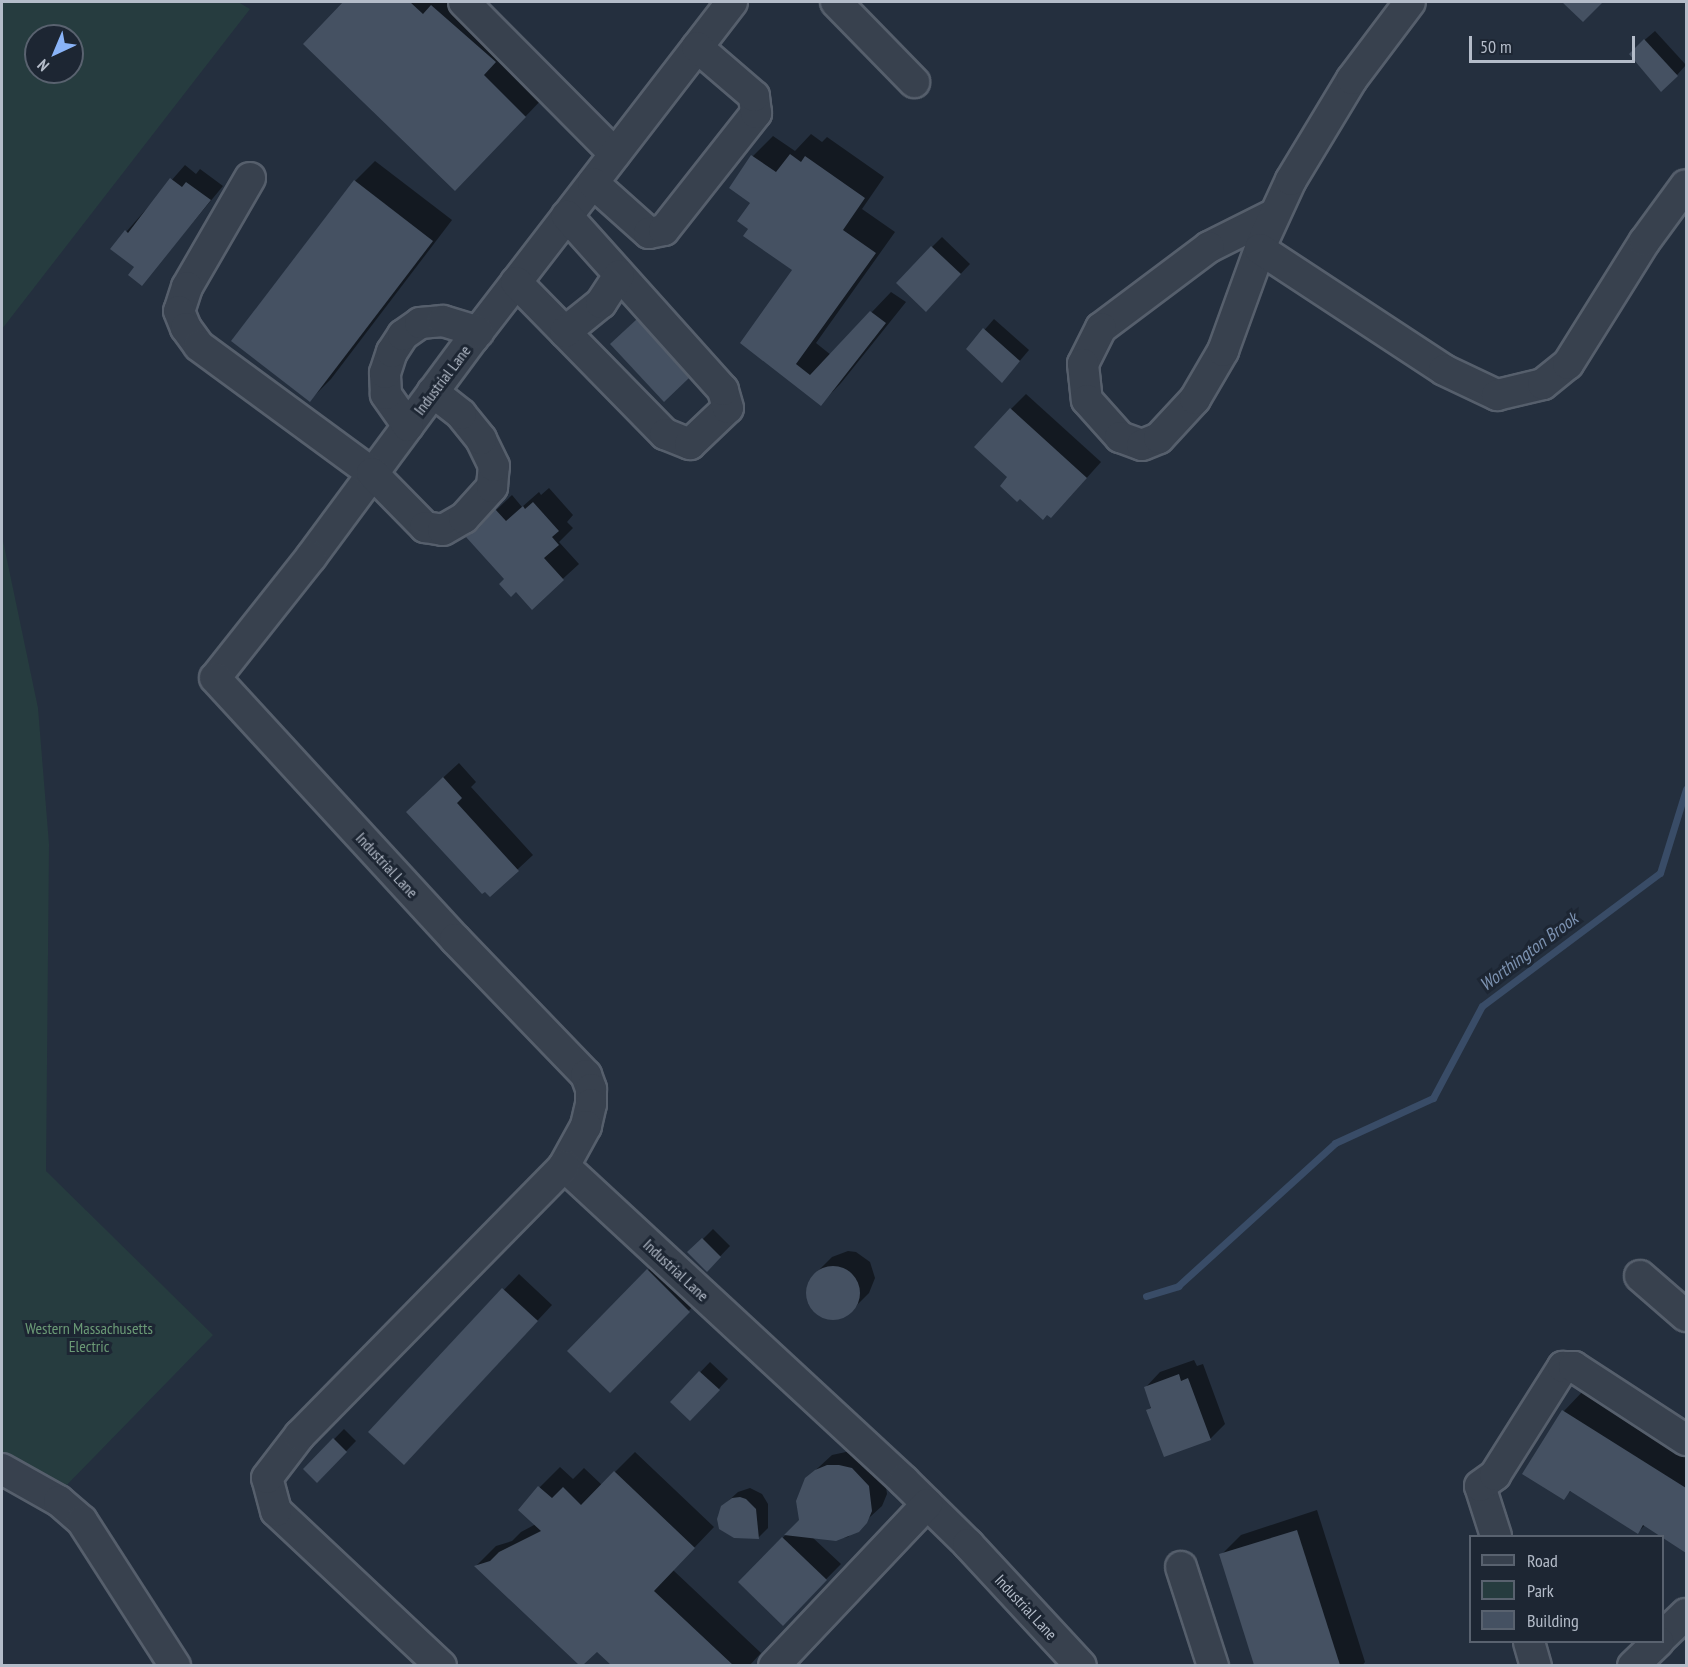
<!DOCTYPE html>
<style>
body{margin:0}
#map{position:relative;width:1688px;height:1667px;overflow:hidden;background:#242f3e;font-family:"PT Sans Narrow",sans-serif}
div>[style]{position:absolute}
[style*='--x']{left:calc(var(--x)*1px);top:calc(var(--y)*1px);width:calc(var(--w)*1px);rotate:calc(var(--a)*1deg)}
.green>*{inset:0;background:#263c3f}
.shadow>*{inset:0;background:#0007}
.stream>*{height:7px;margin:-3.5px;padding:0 3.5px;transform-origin:3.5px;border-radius:3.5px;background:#394c67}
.building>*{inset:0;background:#455162}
.round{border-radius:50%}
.roads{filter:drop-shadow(2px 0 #565f6c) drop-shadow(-2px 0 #565f6c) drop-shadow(0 2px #565f6c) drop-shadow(0 -2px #565f6c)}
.minor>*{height:30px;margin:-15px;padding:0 15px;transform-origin:15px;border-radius:15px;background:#38414e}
span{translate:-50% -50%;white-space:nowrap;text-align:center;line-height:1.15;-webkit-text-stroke:6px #1d2633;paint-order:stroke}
.street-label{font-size:16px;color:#b4bcc9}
.park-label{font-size:16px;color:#6b9a76}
.water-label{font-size:18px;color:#7c92b1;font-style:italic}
.frame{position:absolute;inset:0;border:3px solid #b4bcc9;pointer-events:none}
.legend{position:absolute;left:1469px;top:1535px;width:195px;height:108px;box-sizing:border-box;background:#1d2633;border:2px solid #59626f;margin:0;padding:8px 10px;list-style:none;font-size:18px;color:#b4bcc9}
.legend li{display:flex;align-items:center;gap:12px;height:30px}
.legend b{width:30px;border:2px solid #59626f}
.north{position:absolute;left:24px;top:24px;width:60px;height:60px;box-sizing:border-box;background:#1d2633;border:2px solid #59626f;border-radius:50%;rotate:224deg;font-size:16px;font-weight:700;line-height:24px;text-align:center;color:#b4bcc9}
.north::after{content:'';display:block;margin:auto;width:21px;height:27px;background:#8ab4f8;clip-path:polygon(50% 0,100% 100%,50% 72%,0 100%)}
.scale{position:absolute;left:1469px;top:36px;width:166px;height:27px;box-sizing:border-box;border:3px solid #b4bcc9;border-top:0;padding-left:8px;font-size:18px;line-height:21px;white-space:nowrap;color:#b4bcc9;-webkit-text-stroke:4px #1d2633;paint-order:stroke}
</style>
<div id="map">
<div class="green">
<div style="clip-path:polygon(evenodd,2px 2px,238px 2px,250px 9px,2px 329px,2px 2px,36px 36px,72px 36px,72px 72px,36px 72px,36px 36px)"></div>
<div style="clip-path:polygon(2px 536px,38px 708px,49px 844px,46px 1171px,213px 1335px,59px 1493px,2px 1457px)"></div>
</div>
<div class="shadow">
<div style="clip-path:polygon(346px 2px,471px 2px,546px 95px,476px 168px,305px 44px)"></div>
<div style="clip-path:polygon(1655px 31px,1686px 65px,1677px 75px,1640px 44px)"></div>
<div style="clip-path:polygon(811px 134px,822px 142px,827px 137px,884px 177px,862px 209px,895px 232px,816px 343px,831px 355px,891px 292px,906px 302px,841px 383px,821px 404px,742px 343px,794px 270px,750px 229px,753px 156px,773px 136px,795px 151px)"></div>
<div style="clip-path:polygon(375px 161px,452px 220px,331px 379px,310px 400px,355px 181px)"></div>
<div style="clip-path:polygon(185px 165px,196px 174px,200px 169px,223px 186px,142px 284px,136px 267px,112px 248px)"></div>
<div style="clip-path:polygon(942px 237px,970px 264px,936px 300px,932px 247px)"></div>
<div style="clip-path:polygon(653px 305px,704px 362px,688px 377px,627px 329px)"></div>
<div style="clip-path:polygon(994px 319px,1029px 350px,1011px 371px,968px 349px)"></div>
<div style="clip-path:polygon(1026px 394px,1101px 462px,1066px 501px,1009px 477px,1011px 409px)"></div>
<div style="clip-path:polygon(549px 488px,573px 515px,567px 522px,573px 528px,559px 542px,579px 564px,532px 607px,468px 537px,512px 495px,522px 507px,539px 492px,541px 495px)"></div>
<div style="clip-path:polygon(459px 763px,476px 782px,471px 787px,533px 855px,490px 895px,423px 796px)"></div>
<div style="clip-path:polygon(713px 1229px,730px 1246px,707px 1270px,690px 1252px)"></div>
<div style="clip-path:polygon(668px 1250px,709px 1290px,610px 1391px,569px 1351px)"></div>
<div style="clip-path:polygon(848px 1251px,856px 1252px,870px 1262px,875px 1278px,869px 1293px,853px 1309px,839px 1318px,831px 1318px,816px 1312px,810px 1305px,808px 1288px,816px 1273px,832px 1257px)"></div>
<div style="clip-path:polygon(519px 1274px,552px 1305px,419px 1448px,370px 1432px)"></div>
<div style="clip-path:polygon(1194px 1360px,1197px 1366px,1203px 1364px,1225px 1424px,1210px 1439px,1148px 1410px,1152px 1406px,1145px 1388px,1160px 1372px)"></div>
<div style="clip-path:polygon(710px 1362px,728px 1379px,700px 1409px,672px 1402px)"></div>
<div style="clip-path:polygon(1584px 1390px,1686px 1455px,1686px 1551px,1645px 1525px,1638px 1532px,1572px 1490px,1563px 1498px,1524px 1473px,1564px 1411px)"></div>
<div style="clip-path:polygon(344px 1429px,356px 1441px,317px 1481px,305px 1469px)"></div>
<div style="clip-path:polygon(855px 1450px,884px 1471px,887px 1494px,882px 1506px,848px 1537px,836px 1539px,812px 1537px,841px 1564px,783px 1623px,740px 1582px,800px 1520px,798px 1501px,806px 1479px,832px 1455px)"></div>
<div style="clip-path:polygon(635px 1452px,714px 1527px,673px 1570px,761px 1653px,749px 1666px,614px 1666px,597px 1650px,581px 1666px,476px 1566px,496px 1546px,512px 1541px,521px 1532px,536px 1524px,540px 1487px,560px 1467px,573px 1479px,584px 1468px,602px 1485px)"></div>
<div style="clip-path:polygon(750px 1488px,762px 1494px,768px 1504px,768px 1528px,758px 1538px,727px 1502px,738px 1492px)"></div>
<div style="clip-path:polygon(1317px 1510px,1365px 1662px,1362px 1666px,1256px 1666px,1221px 1555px,1241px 1535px)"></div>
</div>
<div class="stream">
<div style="--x:1146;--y:1296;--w:34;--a:-17"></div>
<div style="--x:1178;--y:1286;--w:212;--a:-42.3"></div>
<div style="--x:1335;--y:1143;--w:108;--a:-24.7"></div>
<div style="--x:1433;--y:1098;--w:104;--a:-62"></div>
<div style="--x:1482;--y:1006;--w:222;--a:-36.8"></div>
<div style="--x:1660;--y:873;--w:88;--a:-72.8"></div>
</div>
<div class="building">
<div style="clip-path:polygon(343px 2px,410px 2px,423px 14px,431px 5px,496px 62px,484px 75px,526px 117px,455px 191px,303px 44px)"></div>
<div style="clip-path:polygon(1562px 2px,1603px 2px,1583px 22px)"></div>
<div style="clip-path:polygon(1644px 39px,1678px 76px,1661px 92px,1629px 54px)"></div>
<div style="clip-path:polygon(790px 154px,801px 162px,805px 156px,865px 198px,843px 230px,876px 253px,796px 364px,810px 375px,870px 311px,886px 323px,821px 406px,740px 343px,792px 270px,743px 236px,748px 229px,737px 221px,750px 203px,729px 188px,751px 155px,776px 172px)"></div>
<div style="clip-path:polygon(170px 178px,182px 187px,186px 182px,211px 200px,142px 286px,128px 275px,134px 267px,110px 249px,125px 230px,128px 233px)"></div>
<div style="clip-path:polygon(354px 180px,433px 241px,310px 402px,231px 341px)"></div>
<div style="clip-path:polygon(931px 246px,961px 274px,926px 312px,896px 283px)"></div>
<div style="clip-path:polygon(637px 319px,689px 378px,664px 402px,610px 344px)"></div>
<div style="clip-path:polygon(983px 328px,1020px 361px,1002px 383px,966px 349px)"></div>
<div style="clip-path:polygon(1010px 408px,1087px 478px,1051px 518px,1047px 515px,1043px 520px,1020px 499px,1017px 502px,1000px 486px,1007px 477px,974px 447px)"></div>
<div style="clip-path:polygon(533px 502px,559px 531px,552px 537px,559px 545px,544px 558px,564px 580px,532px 610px,516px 592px,511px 597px,499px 584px,504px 579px,466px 537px,477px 530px,495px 509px,506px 521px,523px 506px,525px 509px)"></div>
<div style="clip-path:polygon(443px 777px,462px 798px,457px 803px,519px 871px,490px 897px,485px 892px,482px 894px,406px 812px)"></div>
<div style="clip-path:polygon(702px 1238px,721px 1257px,707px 1272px,687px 1252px)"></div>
<div class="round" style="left:806px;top:1266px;width:54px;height:54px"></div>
<div style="clip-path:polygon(647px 1269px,690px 1312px,610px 1393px,567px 1351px)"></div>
<div style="clip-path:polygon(502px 1288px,538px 1321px,404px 1465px,368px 1432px)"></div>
<div style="clip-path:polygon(699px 1371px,720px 1390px,690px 1421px,670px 1402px)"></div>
<div style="clip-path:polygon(1179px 1374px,1181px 1381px,1188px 1378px,1211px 1440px,1164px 1457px,1146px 1410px,1151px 1408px,1144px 1387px)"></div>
<div style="clip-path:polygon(1562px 1410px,1686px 1488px,1686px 1553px,1643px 1525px,1638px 1534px,1570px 1491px,1564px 1500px,1522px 1474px)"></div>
<div style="clip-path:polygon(333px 1438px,347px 1452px,317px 1483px,303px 1469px)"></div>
<div style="clip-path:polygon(827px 1465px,839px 1465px,852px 1468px,869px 1486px,872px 1511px,867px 1523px,859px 1532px,836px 1541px,784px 1535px,799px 1520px,796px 1501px,805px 1478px,815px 1470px)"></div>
<div style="clip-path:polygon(614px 1471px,695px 1548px,654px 1591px,733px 1665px,611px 1665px,597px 1652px,583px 1665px,579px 1665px,474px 1566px,490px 1561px,499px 1552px,541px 1531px,518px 1510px,538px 1486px,552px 1498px,563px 1487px,581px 1505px)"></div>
<div style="clip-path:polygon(740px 1497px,746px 1499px,756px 1509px,759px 1539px,734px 1538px,719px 1529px,717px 1519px,721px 1506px,732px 1498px)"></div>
<div style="clip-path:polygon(1297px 1530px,1340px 1665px,1254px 1665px,1219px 1554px)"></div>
<div style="clip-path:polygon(782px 1537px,827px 1580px,783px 1626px,738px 1582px)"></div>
</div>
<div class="roads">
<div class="minor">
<div style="--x:464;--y:2;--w:214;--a:45.2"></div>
<div style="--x:732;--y:2;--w:424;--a:127.6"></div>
<div style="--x:473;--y:338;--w:272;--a:126.5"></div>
<div style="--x:311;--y:557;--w:154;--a:128.4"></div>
<div style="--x:215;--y:678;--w:355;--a:47.4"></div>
<div style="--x:455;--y:939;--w:189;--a:46.1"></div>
<div style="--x:586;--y:1075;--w:15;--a:70"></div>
<div style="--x:591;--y:1089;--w:15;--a:90"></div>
<div style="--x:591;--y:1104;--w:23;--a:103"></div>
<div style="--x:586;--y:1126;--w:46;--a:118.8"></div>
<div style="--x:564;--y:1166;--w:463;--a:42.8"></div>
<div style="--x:904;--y:1481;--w:90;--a:44.5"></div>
<div style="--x:968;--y:1544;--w:166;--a:47.2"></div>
<div style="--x:836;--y:2;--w:112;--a:45.7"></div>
<div style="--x:250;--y:178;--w:126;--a:120"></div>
<div style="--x:187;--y:287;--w:25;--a:108"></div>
<div style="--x:179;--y:311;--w:18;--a:68"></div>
<div style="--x:186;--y:328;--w:22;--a:54"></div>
<div style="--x:199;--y:346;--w:215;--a:36.3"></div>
<div style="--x:372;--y:473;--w:76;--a:45.5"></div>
<div style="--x:425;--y:527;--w:18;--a:9"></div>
<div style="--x:443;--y:530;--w:24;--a:-30"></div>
<div style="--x:464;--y:518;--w:42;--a:-47.9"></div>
<div style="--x:492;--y:487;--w:21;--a:-85"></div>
<div style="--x:494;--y:466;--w:30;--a:-116"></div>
<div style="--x:481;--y:439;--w:32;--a:-129"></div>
<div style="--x:461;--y:414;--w:36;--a:-142"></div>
<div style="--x:593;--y:183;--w:75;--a:41.8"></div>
<div style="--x:649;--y:233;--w:15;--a:-11"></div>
<div style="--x:664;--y:230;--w:149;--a:-51.8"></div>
<div style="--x:756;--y:113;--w:17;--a:-97"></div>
<div style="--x:754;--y:96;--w:75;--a:-139.3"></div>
<div style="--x:1273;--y:215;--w:72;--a:153.4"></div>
<div style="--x:1209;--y:247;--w:135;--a:143.1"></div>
<div style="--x:1101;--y:328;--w:40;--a:116.6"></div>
<div style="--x:1083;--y:364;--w:36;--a:84"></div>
<div style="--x:1087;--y:400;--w:50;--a:48.3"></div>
<div style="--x:1120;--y:437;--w:23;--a:20"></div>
<div style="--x:1142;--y:445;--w:18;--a:-22"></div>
<div style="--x:1159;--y:438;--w:53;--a:-47.3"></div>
<div style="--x:1195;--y:399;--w:56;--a:-59.7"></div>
<div style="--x:1223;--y:351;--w:115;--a:-70.1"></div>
<div style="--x:1262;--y:243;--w:69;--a:-65.3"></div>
<div style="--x:1291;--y:180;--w:118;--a:-58.9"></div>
<div style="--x:1352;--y:79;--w:96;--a:-53"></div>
<div style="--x:1260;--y:249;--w:220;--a:33.3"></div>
<div style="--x:1444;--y:370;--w:59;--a:25.3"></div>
<div style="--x:1497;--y:395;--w:47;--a:-13.4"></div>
<div style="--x:1543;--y:384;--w:32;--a:-39"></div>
<div style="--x:1568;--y:364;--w:145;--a:-58"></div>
<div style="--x:1645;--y:241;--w:69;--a:-53.8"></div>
<div style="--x:516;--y:282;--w:213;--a:45.6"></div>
<div style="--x:665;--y:434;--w:27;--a:22"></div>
<div style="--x:690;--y:444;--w:52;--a:-43.5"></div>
<div style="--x:728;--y:408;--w:19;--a:-106"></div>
<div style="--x:723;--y:390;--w:234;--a:-131.9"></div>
<div style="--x:565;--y:332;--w:46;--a:-38.9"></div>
<div style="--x:601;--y:303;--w:33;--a:-57"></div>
<div style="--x:408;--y:426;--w:39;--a:-125"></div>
<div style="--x:386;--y:394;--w:21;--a:-93"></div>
<div style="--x:385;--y:373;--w:22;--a:-72"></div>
<div style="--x:392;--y:352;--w:20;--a:-57"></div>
<div style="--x:403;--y:335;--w:21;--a:-35"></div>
<div style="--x:420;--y:323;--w:23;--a:-5"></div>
<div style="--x:443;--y:321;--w:37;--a:17"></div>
<div style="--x:1640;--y:1276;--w:61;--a:41"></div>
<div style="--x:2;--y:1469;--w:65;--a:29.3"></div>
<div style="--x:59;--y:1501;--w:30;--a:41"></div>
<div style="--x:82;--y:1521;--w:172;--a:57.3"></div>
<div style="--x:1496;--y:1536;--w:52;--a:-107.7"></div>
<div style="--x:1480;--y:1486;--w:19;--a:-36"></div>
<div style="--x:1495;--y:1475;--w:128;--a:-57.8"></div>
<div style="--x:1563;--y:1367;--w:11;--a:0"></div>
<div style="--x:1574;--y:1367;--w:134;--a:33.1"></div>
<div style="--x:1181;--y:1567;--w:104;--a:72.1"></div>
<div style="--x:1662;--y:1637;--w:33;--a:-44"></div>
<div style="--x:1529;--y:1642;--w:25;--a:74"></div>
<div style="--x:441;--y:1666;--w:226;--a:-136.8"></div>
<div style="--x:276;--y:1511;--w:34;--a:-105"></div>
<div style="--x:267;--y:1478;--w:54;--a:-52.5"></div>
<div style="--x:300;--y:1435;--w:377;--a:-45.5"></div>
<div style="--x:774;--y:1666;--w:223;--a:-46.6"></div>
<div style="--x:1633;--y:1666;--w:35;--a:-44"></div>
</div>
</div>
<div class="street-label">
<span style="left:442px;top:380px;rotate:-53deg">Industrial Lane</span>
<span style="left:387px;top:865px;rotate:47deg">Industrial Lane</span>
<span style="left:676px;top:1270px;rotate:43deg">Industrial Lane</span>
<span style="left:1026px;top:1607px;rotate:47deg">Industrial Lane</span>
</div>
<div class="park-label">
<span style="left:89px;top:1337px">Western Massachusetts<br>Electric</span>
</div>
<div class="water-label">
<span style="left:1529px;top:952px;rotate:-37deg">Worthington Brook</span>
</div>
<div class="frame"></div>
<ul class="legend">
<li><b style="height:8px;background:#38414e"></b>Road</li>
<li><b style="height:16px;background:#263c3f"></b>Park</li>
<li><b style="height:16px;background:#455162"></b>Building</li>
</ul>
<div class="north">N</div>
<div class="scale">50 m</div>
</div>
